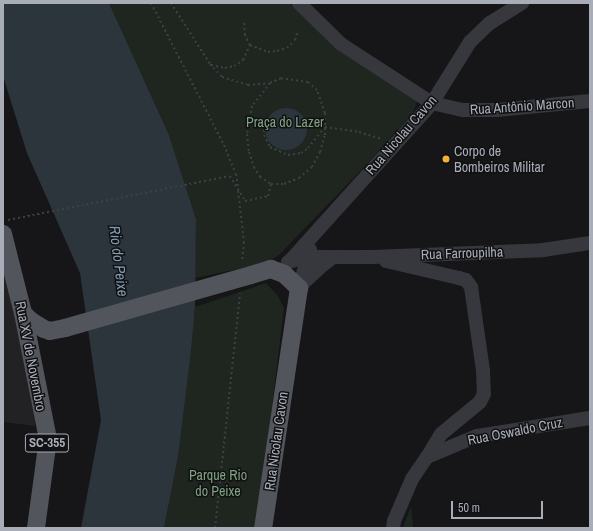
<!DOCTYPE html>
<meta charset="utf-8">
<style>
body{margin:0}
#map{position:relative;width:593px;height:531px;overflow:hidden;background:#161618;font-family:"Archivo Narrow",sans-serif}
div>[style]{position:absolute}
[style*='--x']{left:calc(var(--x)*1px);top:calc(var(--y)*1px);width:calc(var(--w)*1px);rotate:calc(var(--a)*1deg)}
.built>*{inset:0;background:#222225}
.green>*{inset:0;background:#1e261f}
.water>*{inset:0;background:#2c353c}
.round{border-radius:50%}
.path>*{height:2px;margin-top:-1px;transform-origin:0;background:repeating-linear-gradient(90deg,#3d3f44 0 2px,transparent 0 5px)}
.minor>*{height:14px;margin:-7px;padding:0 7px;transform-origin:7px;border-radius:7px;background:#37383d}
.major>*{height:18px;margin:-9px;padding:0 9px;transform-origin:9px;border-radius:9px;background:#53555c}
.major-bridge>*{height:18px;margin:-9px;padding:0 9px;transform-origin:9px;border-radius:9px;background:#53555c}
.dots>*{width:11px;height:11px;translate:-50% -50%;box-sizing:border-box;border:2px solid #111113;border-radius:50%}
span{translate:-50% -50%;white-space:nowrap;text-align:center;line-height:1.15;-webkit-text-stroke:3px #111113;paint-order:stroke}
.shield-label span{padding:1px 3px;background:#111113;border:1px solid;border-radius:3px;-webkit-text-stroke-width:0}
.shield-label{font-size:13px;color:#a8adb8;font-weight:700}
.street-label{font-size:14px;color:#a8adb8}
.park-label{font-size:14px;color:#7fa381}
.poi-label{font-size:14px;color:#a8adb8}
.left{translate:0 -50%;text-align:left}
.water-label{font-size:15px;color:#7f9bb3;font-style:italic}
.frame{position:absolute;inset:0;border:4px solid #a8adb8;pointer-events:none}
.scale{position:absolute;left:451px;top:501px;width:92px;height:18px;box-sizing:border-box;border:2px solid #a8adb8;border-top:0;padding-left:5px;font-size:12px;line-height:14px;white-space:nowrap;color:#a8adb8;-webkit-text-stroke:3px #111113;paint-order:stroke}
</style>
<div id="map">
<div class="built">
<div style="clip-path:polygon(3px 263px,34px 396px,35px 426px,3px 422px)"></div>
</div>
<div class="green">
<div style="clip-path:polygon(109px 3px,290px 3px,335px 48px,417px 101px,413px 113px,369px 162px,279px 255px,264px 264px,195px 278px,196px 219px,169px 135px)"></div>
<div style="clip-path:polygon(266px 283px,278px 296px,284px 308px,257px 528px,164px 528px,178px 457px,195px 307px)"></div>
<div style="clip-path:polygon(411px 506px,413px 528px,403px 528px)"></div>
</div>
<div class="water">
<div style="clip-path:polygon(3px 3px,109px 3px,169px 135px,196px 219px,195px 307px,191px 350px,178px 457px,164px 528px,81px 528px,101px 420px,80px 273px,27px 153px,3px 76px)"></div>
<div class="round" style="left:265px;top:108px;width:42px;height:42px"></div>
</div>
<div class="path">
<div style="--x:151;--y:3;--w:160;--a:62.8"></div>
<div style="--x:224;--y:145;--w:31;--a:68"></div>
<div style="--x:236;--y:174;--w:13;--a:81"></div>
<div style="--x:171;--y:3;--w:72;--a:57.4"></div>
<div style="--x:210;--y:64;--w:18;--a:47"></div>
<div style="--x:222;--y:77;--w:27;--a:17"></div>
<div style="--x:248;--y:85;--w:21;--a:-5"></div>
<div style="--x:250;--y:45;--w:19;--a:21"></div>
<div style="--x:268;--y:52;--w:9;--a:-6"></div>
<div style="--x:277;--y:51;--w:10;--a:-17"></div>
<div style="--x:287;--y:48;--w:11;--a:-45"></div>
<div style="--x:295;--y:40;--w:10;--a:-73"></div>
<div style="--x:211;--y:65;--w:14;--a:12"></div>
<div style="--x:225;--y:68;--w:9;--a:-13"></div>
<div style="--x:234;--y:66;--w:11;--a:-34"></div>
<div style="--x:243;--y:60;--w:17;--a:-65"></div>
<div style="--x:250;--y:45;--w:11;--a:-117"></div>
<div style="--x:245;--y:35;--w:14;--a:-94"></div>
<div style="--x:264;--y:125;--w:10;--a:90"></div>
<div style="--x:264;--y:135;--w:13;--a:63"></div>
<div style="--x:270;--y:147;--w:20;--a:24"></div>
<div style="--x:288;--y:155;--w:13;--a:-9"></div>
<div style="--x:301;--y:153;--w:9;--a:-36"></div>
<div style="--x:308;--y:148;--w:27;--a:-51"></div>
<div style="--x:325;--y:127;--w:34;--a:8"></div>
<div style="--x:359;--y:132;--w:24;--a:17"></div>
<div style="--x:238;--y:191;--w:51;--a:83.3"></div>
<div style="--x:244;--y:242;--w:20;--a:96"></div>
<div style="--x:8;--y:220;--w:226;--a:-11.2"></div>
<div style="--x:230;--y:176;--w:29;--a:59"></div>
<div style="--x:245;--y:201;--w:24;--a:-12"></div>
<div style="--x:268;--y:196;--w:12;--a:-76"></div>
<div style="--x:271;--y:184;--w:13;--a:0"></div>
<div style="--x:284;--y:184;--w:16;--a:-22"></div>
<div style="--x:299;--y:178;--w:17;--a:-40"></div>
<div style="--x:312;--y:167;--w:17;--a:-62"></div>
<div style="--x:320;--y:152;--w:18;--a:-74"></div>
<div style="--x:325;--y:135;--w:22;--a:-90"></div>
<div style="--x:325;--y:113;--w:24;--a:-109"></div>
<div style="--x:317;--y:90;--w:12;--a:-138"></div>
<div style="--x:308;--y:82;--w:27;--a:-172"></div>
<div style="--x:281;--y:78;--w:12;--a:156"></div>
<div style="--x:270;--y:83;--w:29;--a:128"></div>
<div style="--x:252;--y:106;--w:28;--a:100"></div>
<div style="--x:247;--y:134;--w:18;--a:84"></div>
<div style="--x:249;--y:152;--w:16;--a:72"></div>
<div style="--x:254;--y:167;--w:12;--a:59"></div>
<div style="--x:260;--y:177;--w:13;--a:32"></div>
<div style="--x:215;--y:528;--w:236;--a:-83.9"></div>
</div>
<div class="minor">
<div style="--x:299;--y:3;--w:59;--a:44.3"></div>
<div style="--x:341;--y:44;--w:108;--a:33"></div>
<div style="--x:432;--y:103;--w:32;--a:13"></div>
<div style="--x:463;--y:110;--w:34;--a:0"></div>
<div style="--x:497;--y:110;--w:93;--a:-5.5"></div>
<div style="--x:386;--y:261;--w:75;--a:13.1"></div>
<div style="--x:459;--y:278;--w:7;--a:16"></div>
<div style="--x:466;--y:280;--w:9;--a:54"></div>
<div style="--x:471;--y:287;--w:84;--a:81.8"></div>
<div style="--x:483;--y:370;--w:24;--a:88"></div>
<div style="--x:484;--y:394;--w:9;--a:117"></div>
<div style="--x:480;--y:402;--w:50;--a:140.6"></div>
<div style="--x:441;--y:434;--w:27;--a:121"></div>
<div style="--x:288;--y:262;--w:20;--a:-15"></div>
<div style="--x:307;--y:257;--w:65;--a:0"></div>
<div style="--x:372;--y:257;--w:171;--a:-2.3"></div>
<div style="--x:543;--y:250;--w:48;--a:-8.5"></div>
<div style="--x:289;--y:262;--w:214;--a:-48"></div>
<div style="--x:432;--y:103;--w:72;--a:-58.1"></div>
<div style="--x:470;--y:42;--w:28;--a:-44"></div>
<div style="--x:490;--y:23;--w:38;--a:-32"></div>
<div style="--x:300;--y:286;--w:26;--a:-43"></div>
<div style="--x:319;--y:268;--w:18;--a:-38"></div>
<div style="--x:299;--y:288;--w:40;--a:-74"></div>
<div style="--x:393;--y:528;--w:7;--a:-82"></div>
<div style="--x:394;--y:521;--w:46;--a:-66.8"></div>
<div style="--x:412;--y:479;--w:27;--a:-56"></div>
<div style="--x:427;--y:457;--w:54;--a:-22.8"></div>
<div style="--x:477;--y:436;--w:114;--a:-9.1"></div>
</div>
<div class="major">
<div style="--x:3;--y:234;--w:81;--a:75.8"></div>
<div style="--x:23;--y:313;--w:128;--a:78.8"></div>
<div style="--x:48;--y:439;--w:90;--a:97.7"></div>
<div style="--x:251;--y:275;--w:21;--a:-17"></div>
<div style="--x:271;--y:269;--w:14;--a:21"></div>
<div style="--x:284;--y:274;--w:21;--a:43"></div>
<div style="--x:299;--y:288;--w:243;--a:98.5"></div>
<div style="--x:23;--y:313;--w:11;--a:45"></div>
<div style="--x:31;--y:321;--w:15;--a:32"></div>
<div style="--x:44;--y:329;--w:6;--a:18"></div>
<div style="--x:50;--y:331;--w:15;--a:-11"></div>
</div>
<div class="major-bridge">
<div style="--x:65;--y:328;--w:193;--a:-15.9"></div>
</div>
<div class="dots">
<div style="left:446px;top:159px;background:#f2b134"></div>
</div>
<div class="shield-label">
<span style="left:47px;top:443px">SC-355</span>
</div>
<div class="street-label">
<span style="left:522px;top:106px;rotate:-4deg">Rua Antônio Marcon</span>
<span style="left:401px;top:135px;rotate:-49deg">Rua Nicolau Cavon</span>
<span style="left:462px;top:253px;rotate:-2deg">Rua Farroupilha</span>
<span style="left:31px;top:356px;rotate:79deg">Rua XV de Novembro</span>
<span style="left:515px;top:431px;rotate:-11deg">Rua Oswaldo Cruz</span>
<span style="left:276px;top:441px;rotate:-82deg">Rua Nicolau Cavon</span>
</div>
<div class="park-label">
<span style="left:285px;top:122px">Praça do Lazer</span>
<span style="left:218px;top:483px">Parque Rio<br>do Peixe</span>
</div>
<div class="poi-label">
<span class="left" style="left:454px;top:159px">Corpo de<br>Bombeiros Militar</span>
</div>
<div class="water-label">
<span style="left:119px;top:261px;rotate:83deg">Rio do Peixe</span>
</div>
<div class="frame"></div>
<div class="scale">50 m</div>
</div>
